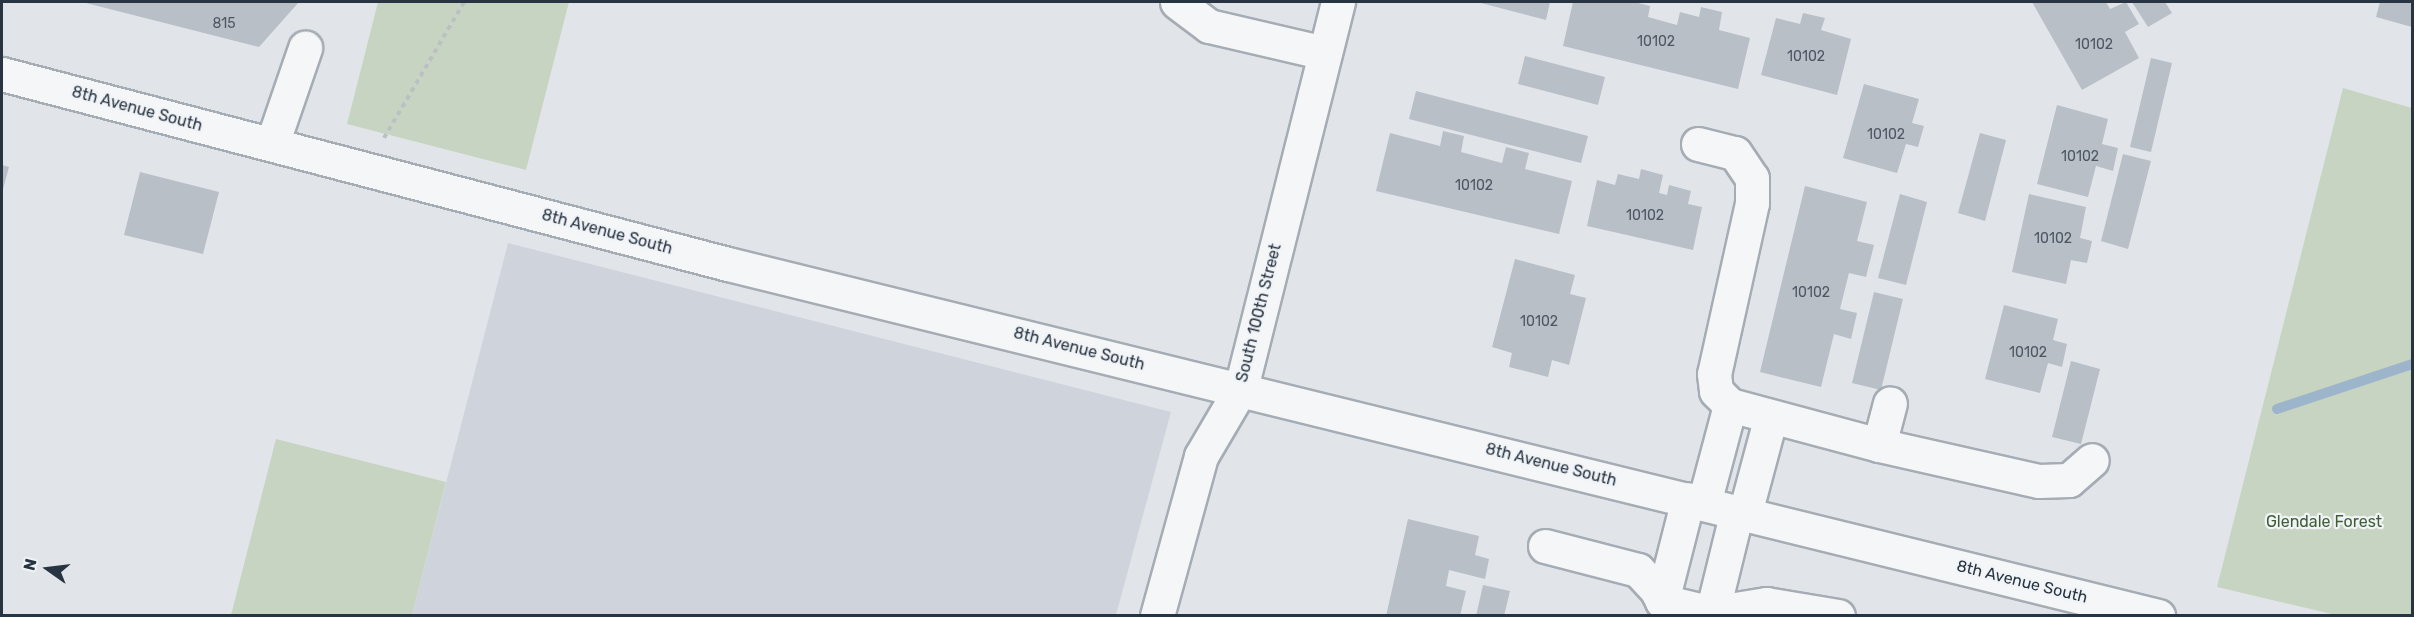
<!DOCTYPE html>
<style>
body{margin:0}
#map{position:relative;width:2414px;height:617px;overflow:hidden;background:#e1e5ea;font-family:Rubik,sans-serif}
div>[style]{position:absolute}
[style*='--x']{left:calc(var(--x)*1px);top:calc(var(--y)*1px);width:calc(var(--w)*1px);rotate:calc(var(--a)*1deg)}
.built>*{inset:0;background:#cfd4dc}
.green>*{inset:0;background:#c8d4c2}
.stream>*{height:10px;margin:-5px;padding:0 5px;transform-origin:5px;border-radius:5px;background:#9cb5ca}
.building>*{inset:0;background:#b8bfc7}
.path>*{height:4px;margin-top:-2px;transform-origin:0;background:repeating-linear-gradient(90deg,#bbc0c5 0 4.5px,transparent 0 9px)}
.roads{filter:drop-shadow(2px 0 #a6acb4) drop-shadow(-2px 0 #a6acb4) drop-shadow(0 2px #a6acb4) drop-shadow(0 -2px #a6acb4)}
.minor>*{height:33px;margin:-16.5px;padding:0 16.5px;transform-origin:16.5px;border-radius:16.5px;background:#f4f6f8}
span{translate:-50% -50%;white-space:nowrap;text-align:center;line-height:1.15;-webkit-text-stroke:4.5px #f1f4f7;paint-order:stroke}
.number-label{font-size:14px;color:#4d5763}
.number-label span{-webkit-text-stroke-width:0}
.street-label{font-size:16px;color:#293442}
.park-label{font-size:16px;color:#405e36}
.frame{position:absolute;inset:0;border:3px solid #293442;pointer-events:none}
.north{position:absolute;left:18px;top:539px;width:60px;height:60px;-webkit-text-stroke:4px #f1f4f7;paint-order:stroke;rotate:284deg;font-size:16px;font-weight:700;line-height:24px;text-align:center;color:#293442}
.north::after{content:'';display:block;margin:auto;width:21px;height:27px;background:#293442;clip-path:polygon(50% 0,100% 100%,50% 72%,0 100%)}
</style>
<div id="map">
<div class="built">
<div style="clip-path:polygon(508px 243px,1171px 412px,1116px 615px,412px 615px)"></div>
</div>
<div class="green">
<div style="clip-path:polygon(378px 2px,569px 2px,526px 170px,347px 124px)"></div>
<div style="clip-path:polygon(2343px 88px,2412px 108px,2412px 615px,2336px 615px,2217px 587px)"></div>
<div style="clip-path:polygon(276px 439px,446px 482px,412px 615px,231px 615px)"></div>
</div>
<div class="stream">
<div style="--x:2277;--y:409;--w:142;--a:-18.4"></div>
</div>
<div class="building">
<div style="clip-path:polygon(82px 2px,299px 2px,259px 47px)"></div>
<div style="clip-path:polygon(1477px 2px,1550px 2px,1546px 20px)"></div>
<div style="clip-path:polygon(1573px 2px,1634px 2px,1650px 6px,1648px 17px,1677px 25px,1680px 12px,1699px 17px,1701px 7px,1722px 12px,1719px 30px,1750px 38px,1738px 89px,1563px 46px)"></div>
<div style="clip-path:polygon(2032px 2px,2106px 2px,2110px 9px,2126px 2px,2139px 24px,2125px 32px,2139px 58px,2082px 90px)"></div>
<div style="clip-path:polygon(2132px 2px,2165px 2px,2172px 13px,2148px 27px)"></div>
<div style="clip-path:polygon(2380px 2px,2412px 2px,2412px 27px,2376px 17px)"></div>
<div style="clip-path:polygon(1803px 13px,1825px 18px,1821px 30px,1851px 39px,1837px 95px,1761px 75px,1776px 18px,1800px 24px)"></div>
<div style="clip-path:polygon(1525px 56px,1605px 77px,1598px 105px,1518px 84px)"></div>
<div style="clip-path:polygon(2151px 58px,2172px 63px,2151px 152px,2130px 147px)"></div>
<div style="clip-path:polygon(1864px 84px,1919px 99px,1912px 123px,1924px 126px,1918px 147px,1906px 144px,1897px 173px,1843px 158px)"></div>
<div style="clip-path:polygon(1416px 91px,1588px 136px,1581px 163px,1409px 119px)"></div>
<div style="clip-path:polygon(2057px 105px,2108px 119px,2102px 144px,2118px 148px,2113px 171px,2096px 166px,2088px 197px,2037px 184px)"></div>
<div style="clip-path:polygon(1443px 131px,1464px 136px,1461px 152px,1502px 163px,1506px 147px,1529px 153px,1525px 169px,1572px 181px,1559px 234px,1376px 191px,1390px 133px,1440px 146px)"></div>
<div style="clip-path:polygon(1980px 133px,2006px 140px,1985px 221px,1958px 213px)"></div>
<div style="clip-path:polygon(2123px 154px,2151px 161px,2128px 249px,2101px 241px)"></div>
<div style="clip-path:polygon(2px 165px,9px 167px,2px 193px)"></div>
<div style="clip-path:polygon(1641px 169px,1663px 175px,1659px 193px,1667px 195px,1669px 185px,1691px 191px,1688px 204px,1702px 207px,1693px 250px,1587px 226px,1597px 180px,1615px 185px,1618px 174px,1639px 179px)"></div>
<div style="clip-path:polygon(140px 172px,219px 192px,203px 254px,124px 235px)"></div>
<div style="clip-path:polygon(1805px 186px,1867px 202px,1857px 241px,1874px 245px,1866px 277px,1849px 273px,1840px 309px,1857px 313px,1851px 339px,1834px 334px,1821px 387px,1760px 372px)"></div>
<div style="clip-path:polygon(1900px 194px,1927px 202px,1906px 285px,1878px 278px)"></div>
<div style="clip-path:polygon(2029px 194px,2086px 207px,2080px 238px,2092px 241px,2087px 263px,2071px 260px,2066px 284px,2012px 272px)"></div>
<div style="clip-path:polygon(1515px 259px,1575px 275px,1570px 294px,1586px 298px,1569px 365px,1552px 360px,1548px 377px,1509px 367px,1512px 353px,1492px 347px)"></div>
<div style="clip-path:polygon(1874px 292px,1903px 299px,1881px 390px,1852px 383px)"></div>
<div style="clip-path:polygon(2004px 305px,2058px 319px,2053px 340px,2067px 344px,2062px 367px,2048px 363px,2040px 393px,1985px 379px)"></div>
<div style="clip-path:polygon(2071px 361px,2100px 369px,2081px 444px,2052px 437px)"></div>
<div style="clip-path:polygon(1408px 519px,1479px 536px,1475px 555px,1489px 559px,1485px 579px,1449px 570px,1446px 586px,1466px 591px,1460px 616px,1386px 616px)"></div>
<div style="clip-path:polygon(1483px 585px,1510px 591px,1504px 616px,1476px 616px)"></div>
</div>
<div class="path">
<div style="--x:384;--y:138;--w:158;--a:-59.5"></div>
</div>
<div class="roads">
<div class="minor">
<div style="--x:1177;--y:2;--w:40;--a:37"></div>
<div style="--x:1209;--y:26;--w:119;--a:13.1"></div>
<div style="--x:2;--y:74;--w:750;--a:14.67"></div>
<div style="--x:728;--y:264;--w:1473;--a:13.83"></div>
<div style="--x:272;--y:144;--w:102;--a:-71"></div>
<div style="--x:1698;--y:144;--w:38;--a:14"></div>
<div style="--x:1735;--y:153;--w:30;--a:56"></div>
<div style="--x:1752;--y:178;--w:25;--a:90"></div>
<div style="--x:1752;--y:203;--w:175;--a:102.5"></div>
<div style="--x:1714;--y:374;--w:17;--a:83"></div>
<div style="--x:1716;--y:391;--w:20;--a:45"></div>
<div style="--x:1730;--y:405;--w:154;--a:15"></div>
<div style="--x:1879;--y:445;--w:164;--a:12.7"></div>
<div style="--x:2039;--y:481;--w:30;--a:-2"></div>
<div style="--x:2069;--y:480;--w:30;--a:-41"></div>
<div style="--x:1879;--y:445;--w:43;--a:-75.3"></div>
<div style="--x:1704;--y:503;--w:101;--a:-75.1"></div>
<div style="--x:1745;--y:513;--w:100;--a:-75"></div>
<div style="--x:1545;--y:546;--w:96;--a:14.5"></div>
<div style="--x:1638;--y:570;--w:26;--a:47"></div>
<div style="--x:1656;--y:589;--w:13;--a:63"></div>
<div style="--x:1662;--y:601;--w:51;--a:13.5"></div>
<div style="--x:1712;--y:613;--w:55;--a:-9.5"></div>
<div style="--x:1766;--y:604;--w:73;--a:9.5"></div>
<div style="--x:1662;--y:601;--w:105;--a:-75.7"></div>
<div style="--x:1712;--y:613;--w:105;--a:-76.2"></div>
<div style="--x:1157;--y:616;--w:166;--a:-74.6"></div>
<div style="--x:1201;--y:456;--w:79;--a:-59.5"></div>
<div style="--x:1241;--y:388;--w:398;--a:-75.9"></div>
</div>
</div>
<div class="number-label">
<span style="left:224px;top:24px">815</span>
<span style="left:1656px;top:42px">10102</span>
<span style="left:2094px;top:45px">10102</span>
<span style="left:1806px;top:57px">10102</span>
<span style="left:1886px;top:135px">10102</span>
<span style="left:2080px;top:157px">10102</span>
<span style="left:1474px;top:186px">10102</span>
<span style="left:1645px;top:216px">10102</span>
<span style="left:2053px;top:239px">10102</span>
<span style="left:1811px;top:293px">10102</span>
<span style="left:1539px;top:322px">10102</span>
<span style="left:2028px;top:353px">10102</span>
</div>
<div class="street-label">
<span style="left:137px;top:109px;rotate:15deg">8th Avenue South</span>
<span style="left:607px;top:232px;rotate:15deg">8th Avenue South</span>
<span style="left:1259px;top:313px;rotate:-76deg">South 100th Street</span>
<span style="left:1079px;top:349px;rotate:14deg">8th Avenue South</span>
<span style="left:1551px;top:465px;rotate:14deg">8th Avenue South</span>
<span style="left:2022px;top:582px;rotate:14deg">8th Avenue South</span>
</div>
<div class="park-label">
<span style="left:2324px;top:522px">Glendale Forest</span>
</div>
<div class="frame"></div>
<div class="north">N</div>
</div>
